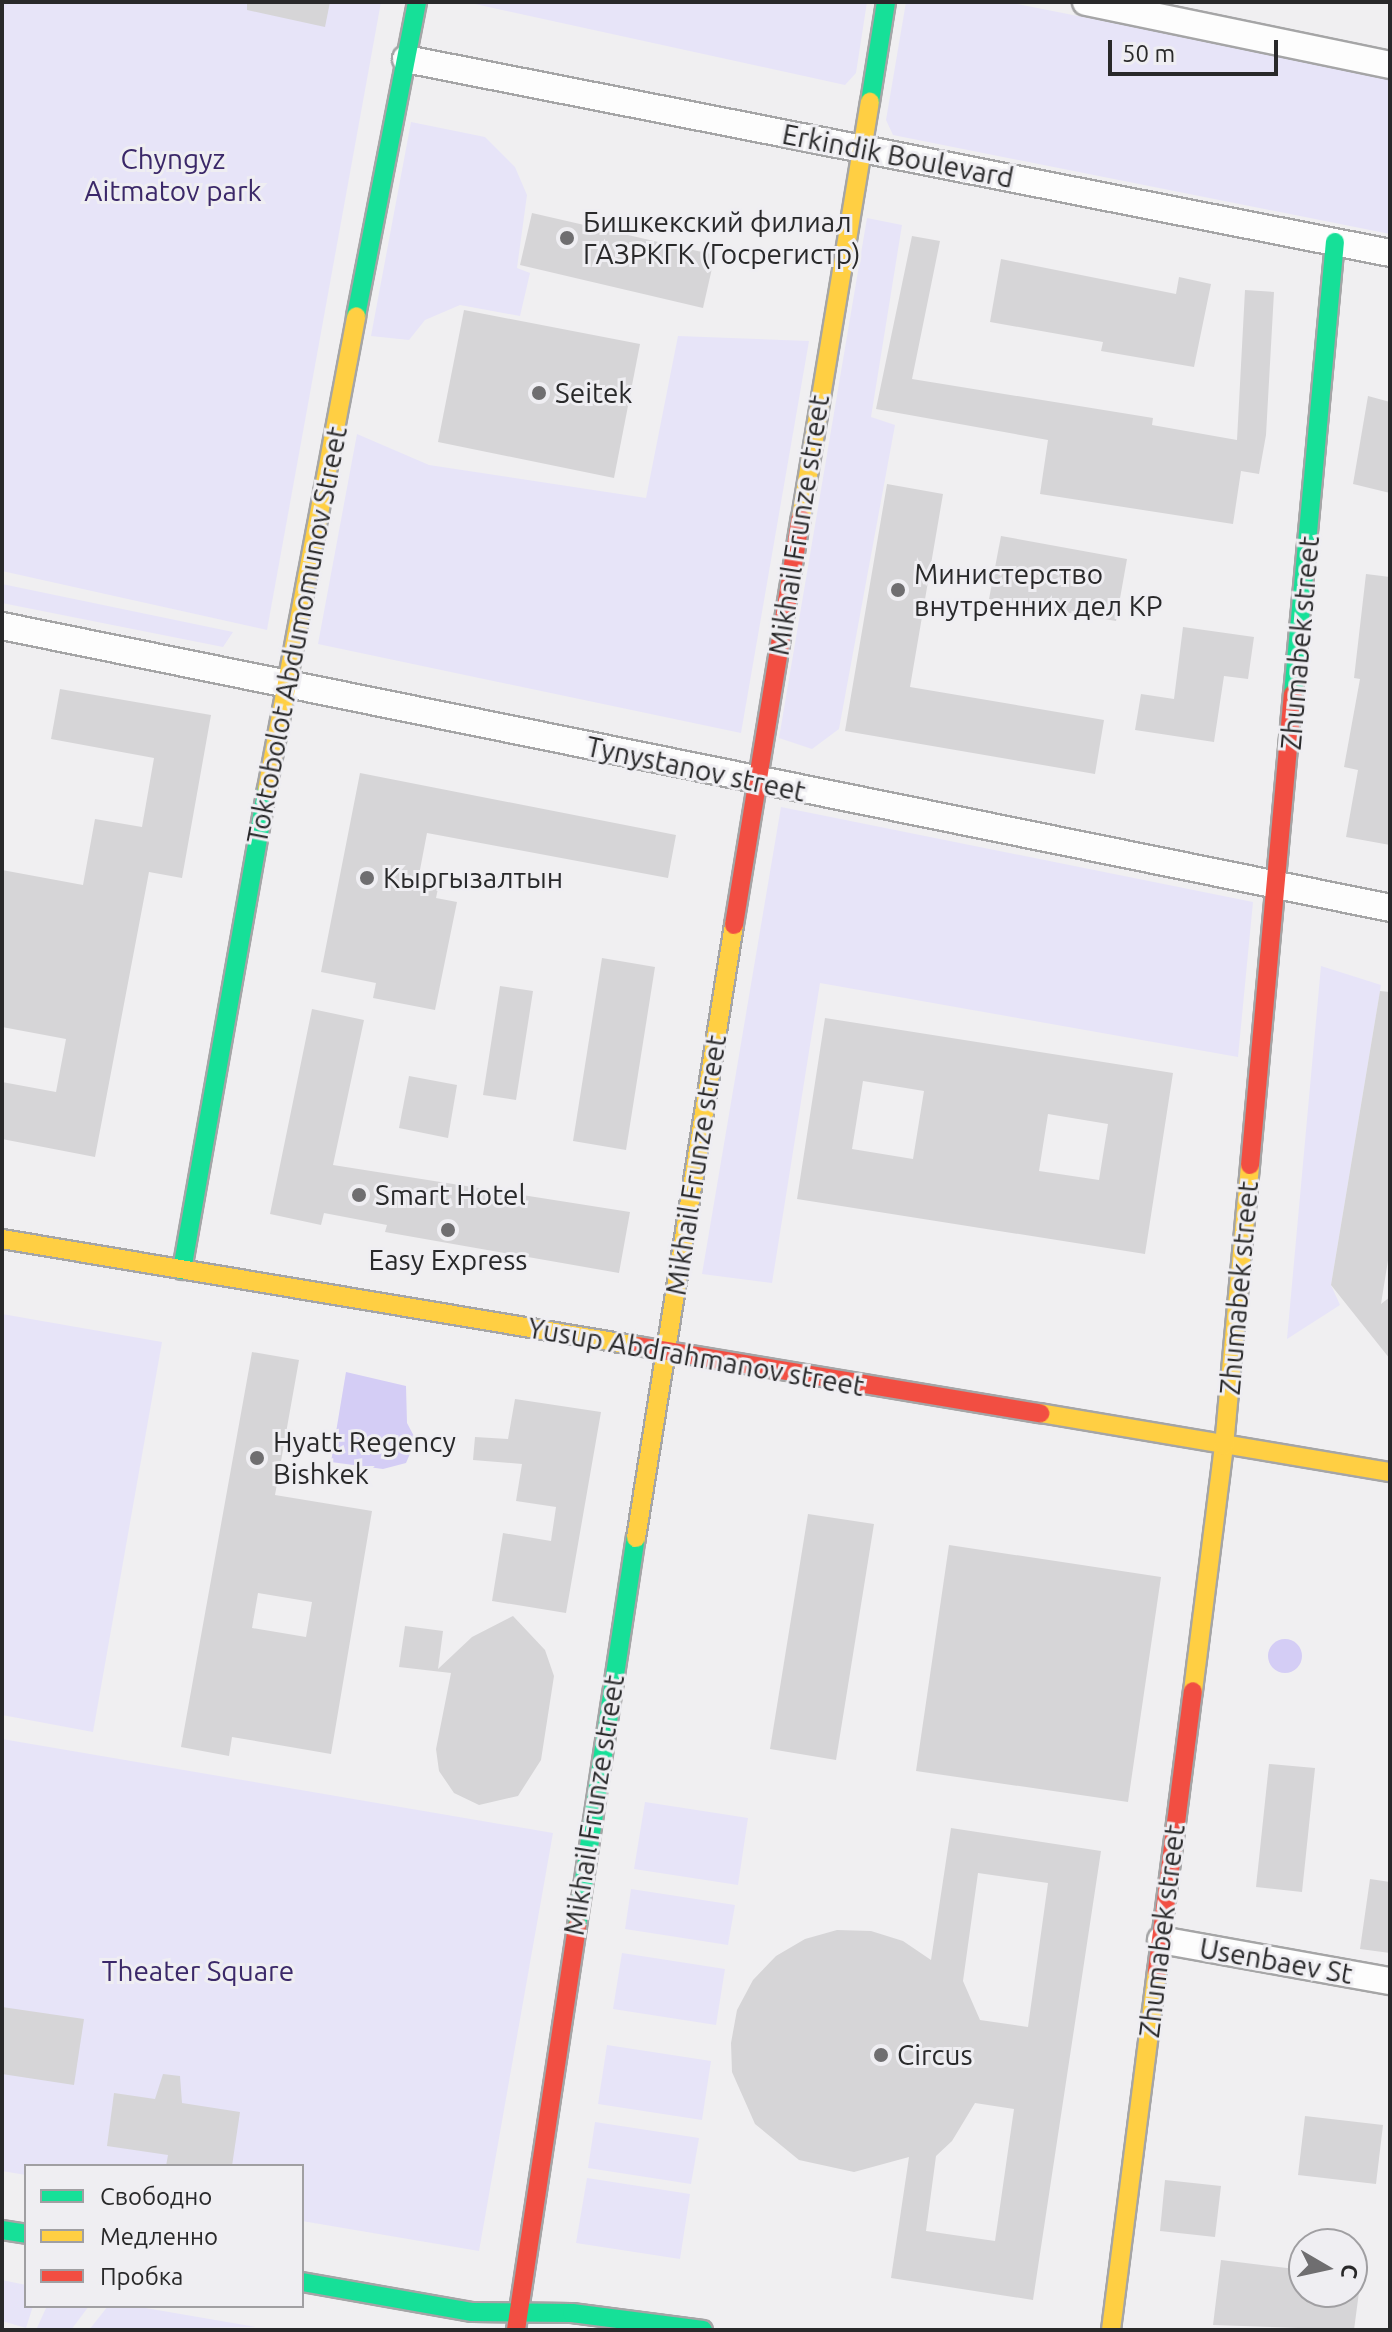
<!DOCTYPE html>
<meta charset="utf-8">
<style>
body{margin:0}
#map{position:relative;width:1392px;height:2332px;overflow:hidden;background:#f0eff1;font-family:Ubuntu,sans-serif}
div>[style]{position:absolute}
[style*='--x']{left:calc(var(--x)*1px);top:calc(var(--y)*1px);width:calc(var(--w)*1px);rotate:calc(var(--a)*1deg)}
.green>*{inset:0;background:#e7e4f8}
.water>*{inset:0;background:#d4cdf5}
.round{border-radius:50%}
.building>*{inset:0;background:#d6d5d7}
.roads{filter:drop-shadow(2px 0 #a5a5a6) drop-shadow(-2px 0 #a5a5a6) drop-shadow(0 2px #a5a5a6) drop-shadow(0 -2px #a5a5a6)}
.street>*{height:26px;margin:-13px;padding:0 13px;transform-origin:13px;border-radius:13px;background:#fdfdfd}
.fast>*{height:18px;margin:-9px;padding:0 9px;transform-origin:9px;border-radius:9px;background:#16e098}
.slow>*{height:18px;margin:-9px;padding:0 9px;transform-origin:9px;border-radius:9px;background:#ffcf43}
.jam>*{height:18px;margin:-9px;padding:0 9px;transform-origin:9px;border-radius:9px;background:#f24e42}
.dots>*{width:22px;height:22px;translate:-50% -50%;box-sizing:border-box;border:4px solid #efeef2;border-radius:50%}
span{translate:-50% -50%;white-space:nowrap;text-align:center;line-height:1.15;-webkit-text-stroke:6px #efeef2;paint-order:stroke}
.street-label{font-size:28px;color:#29292a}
.park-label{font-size:28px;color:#3b2869}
.poi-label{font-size:28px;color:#29292a}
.left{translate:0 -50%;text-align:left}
.frame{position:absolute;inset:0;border:4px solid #29292a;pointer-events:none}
.legend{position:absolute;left:24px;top:2164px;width:280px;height:144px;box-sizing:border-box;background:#efeef2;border:2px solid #a09fa2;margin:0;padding:10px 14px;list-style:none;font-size:24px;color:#29292a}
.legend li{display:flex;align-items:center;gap:16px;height:40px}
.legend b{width:40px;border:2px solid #a09fa2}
.north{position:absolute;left:1288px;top:2228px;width:80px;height:80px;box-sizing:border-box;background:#efeef2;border:2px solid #a09fa2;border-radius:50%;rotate:99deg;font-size:22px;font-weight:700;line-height:32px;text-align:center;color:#29292a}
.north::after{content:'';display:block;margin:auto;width:28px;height:36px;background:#6f6e70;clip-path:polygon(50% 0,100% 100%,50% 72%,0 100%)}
.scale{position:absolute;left:1108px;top:40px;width:170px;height:36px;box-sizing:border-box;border:4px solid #29292a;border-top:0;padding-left:10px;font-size:24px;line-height:28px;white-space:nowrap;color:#29292a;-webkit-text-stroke:6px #efeef2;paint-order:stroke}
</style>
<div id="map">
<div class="green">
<div style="clip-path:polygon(2px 2px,381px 2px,267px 630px,2px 571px)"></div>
<div style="clip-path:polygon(466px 2px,867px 2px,856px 73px,845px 85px)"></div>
<div style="clip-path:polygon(906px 2px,1007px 2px,1390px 78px,1390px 234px,893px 135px,886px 120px)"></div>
<div style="clip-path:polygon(411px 122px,485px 137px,515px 167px,527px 195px,517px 268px,530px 273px,520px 316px,460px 305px,425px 320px,409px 340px,371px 336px)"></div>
<div style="clip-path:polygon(867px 218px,902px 225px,871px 417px,895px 425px,839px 729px,812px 749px,779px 738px)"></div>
<div style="clip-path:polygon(678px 336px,809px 341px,741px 733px,318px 644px,357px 434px,429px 465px,646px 498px)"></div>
<div style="clip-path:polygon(2px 584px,233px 632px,223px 647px,2px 603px)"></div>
<div style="clip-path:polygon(781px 807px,1253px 902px,1238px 1057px,820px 983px,772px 1283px,702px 1274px)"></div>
<div style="clip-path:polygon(1321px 966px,1381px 985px,1331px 1285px,1340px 1305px,1287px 1339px)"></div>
<div style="clip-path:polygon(2px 1314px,162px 1342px,93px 1732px,2px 1715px)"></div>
<div style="clip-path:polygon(2px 1739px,553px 1833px,479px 2251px,302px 2221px,302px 2166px,26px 2166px,26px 2175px,2px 2171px)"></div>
<div style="clip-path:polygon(645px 1802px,748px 1818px,738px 1885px,634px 1869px)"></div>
<div style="clip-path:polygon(631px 1889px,735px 1905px,728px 1945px,625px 1929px)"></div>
<div style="clip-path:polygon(622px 1953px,725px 1969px,716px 2025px,613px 2009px)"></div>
<div style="clip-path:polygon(607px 2045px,711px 2061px,702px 2120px,598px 2104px)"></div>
<div style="clip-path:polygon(595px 2122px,699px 2138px,691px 2184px,588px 2168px)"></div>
<div style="clip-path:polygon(587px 2178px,690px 2194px,680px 2259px,576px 2243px)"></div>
<div style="clip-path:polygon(2px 2280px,26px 2285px,26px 2306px,33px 2306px,26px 2328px,2px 2321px)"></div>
<div style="clip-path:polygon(47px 2306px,89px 2306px,71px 2330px,36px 2330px)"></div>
<div style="clip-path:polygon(108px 2306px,134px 2306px,256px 2327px,89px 2330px)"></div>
</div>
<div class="water">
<div style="clip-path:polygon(346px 1372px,406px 1386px,407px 1423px,416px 1440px,406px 1463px,383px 1469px,331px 1462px)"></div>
<div class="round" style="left:1268px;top:1639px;width:34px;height:34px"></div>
</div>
<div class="building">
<div style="clip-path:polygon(247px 2px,330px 2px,325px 27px,247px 10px)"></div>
<div style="clip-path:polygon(532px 213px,715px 255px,703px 308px,520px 265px)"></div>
<div style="clip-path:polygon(912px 236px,940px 241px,912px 379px,1153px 418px,1152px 425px,1237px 440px,1245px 290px,1274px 292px,1266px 435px,1259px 474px,1241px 471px,1233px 524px,1040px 494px,1048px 440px,876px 409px)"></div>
<div style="clip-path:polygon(1001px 259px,1176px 294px,1179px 277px,1211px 284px,1194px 367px,1101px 351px,1103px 342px,990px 322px)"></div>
<div style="clip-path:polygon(464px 310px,640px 344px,614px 478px,438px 442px)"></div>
<div style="clip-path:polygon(1368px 396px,1390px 402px,1390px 493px,1353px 484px)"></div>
<div style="clip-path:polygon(887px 484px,943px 494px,910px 687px,1104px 720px,1095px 774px,845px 731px)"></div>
<div style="clip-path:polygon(1001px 536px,1127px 559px,1116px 621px,989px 599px)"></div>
<div style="clip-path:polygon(1366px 574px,1390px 577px,1390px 845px,1346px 837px,1358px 770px,1344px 767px,1360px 679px,1354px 678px)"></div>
<div style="clip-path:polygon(1183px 627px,1254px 637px,1248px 679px,1224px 676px,1214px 742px,1135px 730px,1141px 694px,1174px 699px)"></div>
<div style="clip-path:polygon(60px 689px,211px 715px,182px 878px,149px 872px,95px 1157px,2px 1139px,2px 1082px,56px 1092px,66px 1039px,2px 1027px,2px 870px,83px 885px,95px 819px,142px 827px,154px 758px,51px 739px)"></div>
<div style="clip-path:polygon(360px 773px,676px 835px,668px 878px,427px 833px,419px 875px,440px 879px,436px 898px,457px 902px,435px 1010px,373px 998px,376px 983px,321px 972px)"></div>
<div style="clip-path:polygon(602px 958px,655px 967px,626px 1150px,573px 1141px)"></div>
<div style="clip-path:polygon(500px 986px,533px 991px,516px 1100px,483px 1095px)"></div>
<div style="clip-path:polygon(1380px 991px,1390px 992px,1390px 1248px,1381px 1304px,1390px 1297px,1390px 1359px,1331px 1285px)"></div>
<div style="clip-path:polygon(312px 1009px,364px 1020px,333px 1165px,630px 1212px,619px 1273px,385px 1232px,387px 1225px,324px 1213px,321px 1225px,270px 1214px)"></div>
<div style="clip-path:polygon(evenodd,825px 1018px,1173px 1073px,1145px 1254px,797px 1199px,825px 1018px,863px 1081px,924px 1091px,913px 1159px,852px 1149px,863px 1081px,825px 1018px,1048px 1114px,1108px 1124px,1099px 1180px,1039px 1171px,1048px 1114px)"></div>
<div style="clip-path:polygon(409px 1076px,457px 1085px,448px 1138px,399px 1128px)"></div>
<div style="clip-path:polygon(evenodd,252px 1352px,299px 1360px,275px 1495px,372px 1511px,331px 1754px,232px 1737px,229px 1756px,181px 1747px,252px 1352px,258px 1593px,312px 1602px,306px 1637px,252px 1628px,258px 1593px)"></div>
<div style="clip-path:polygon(515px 1399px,601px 1412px,566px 1613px,492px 1601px,503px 1533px,551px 1541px,556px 1507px,516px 1501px,522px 1464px,473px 1460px,475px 1437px,508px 1439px)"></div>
<div style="clip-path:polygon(808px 1514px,874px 1524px,836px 1760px,770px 1749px)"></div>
<div style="clip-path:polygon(949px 1545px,1161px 1577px,1128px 1802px,916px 1771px)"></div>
<div style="clip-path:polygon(513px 1616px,545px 1650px,554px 1676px,541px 1760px,518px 1796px,479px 1805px,454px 1793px,439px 1771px,436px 1749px,451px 1673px,399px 1667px,405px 1626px,443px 1631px,438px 1669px,472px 1637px)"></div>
<div style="clip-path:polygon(1269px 1764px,1315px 1768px,1302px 1892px,1256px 1887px)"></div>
<div style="clip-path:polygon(evenodd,951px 1828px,1101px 1851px,1033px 2300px,891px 2278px,909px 2157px,854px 2172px,799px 2160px,755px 2124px,732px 2072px,731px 2043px,737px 2010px,753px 1980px,776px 1956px,805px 1939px,837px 1930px,871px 1931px,903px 1941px,931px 1960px,951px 1828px,978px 1873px,1048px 1883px,1028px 2027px,980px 2020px,963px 1981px,978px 1873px,951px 1828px,975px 2103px,1014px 2109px,995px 2241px,926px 2231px,936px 2156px,952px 2141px,975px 2103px)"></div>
<div style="clip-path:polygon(1370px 1879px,1390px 1882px,1390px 1953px,1360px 1949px)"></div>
<div style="clip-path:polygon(2px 2007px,84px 2019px,74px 2085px,2px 2074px)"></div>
<div style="clip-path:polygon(163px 2074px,180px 2076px,182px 2103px,240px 2112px,232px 2166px,166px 2166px,168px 2155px,107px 2146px,114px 2093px,155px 2099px)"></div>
<div style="clip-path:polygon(1305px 2116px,1383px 2125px,1376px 2184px,1298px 2175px)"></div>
<div style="clip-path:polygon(1165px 2180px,1221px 2186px,1215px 2237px,1160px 2231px)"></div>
<div style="clip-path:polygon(1221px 2260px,1304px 2270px,1304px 2292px,1359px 2292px,1354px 2330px,1213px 2325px)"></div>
</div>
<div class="roads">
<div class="street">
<div style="--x:1086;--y:2;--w:310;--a:11.7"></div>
<div style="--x:406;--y:59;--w:1003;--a:11.15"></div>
<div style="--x:2;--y:626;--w:1416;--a:11.48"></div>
<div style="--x:1161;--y:1940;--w:233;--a:10.2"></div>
</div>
<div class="fast">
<div style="--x:870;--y:102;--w:101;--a:-80.9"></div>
<div style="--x:356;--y:316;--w:320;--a:-79"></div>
<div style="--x:1293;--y:694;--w:454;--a:-84.7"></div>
<div style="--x:182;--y:1270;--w:488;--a:-80"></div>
<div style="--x:577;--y:1926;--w:392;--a:-81.4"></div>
<div style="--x:2;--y:2230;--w:24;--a:9"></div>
<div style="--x:302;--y:2282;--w:173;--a:10"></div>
<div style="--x:472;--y:2312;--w:100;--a:0.6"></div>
<div style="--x:572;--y:2313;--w:132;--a:7.4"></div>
</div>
<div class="slow">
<div style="--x:801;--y:518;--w:422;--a:-80.6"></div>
<div style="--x:267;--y:789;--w:481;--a:-79.3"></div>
<div style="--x:2;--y:1239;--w:645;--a:9.55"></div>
<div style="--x:1040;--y:1413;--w:355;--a:9.6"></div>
<div style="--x:636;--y:1538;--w:621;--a:-80.92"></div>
<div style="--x:1193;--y:1691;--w:247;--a:-82.8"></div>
<div style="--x:1224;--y:1446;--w:282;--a:-84.7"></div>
<div style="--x:1111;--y:2330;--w:362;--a:-82.7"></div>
</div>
<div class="jam">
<div style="--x:734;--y:925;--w:412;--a:-80.7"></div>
<div style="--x:1250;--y:1165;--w:473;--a:-84.8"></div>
<div style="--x:638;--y:1346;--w:408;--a:9.5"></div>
<div style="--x:1157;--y:1971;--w:282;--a:-82.7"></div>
<div style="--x:516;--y:2330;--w:409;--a:-81.4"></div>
</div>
</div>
<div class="dots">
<div style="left:567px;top:238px;background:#6f6e70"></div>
<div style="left:539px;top:393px;background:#6f6e70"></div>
<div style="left:898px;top:590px;background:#6f6e70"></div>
<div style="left:367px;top:878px;background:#6f6e70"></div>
<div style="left:359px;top:1195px;background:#6f6e70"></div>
<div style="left:448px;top:1230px;background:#6f6e70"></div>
<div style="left:257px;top:1458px;background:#6f6e70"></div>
<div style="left:881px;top:2055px;background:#6f6e70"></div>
</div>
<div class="street-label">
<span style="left:898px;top:156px;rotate:11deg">Erkindik Boulevard</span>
<span style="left:799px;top:525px;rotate:-81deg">Mikhail Frunze street</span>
<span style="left:297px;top:635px;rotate:-79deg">Toktobolot Abdumomunov Street</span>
<span style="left:1300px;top:643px;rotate:-85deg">Zhumabek street</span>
<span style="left:696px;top:769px;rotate:12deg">Tynystanov street</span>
<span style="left:696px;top:1165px;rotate:-81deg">Mikhail Frunze street</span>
<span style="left:1239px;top:1288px;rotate:-85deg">Zhumabek street</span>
<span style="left:696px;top:1357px;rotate:10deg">Yusup Abdrahmanov street</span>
<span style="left:594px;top:1805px;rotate:-81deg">Mikhail Frunze street</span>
<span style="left:1162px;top:1931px;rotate:-83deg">Zhumabek street</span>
<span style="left:1276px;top:1961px;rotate:10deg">Usenbaev St</span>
</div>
<div class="park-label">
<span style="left:173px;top:175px">Chyngyz<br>Aitmatov park</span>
<span style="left:198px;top:1971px">Theater Square</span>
</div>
<div class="poi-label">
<span class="left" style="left:583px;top:238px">Бишкекский филиал<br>ГАЗРКГК (Госрегистр)</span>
<span class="left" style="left:555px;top:393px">Seitek</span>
<span class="left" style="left:914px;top:590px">Министерство<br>внутренних дел КР</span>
<span class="left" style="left:383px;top:878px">Кыргызалтын</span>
<span class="left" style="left:375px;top:1195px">Smart Hotel</span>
<span style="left:448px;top:1260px">Easy Express</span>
<span class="left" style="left:273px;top:1458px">Hyatt Regency<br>Bishkek</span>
<span class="left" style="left:897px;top:2055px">Circus</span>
</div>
<div class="frame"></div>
<ul class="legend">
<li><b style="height:10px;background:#16e098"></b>Свободно</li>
<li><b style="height:10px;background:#ffcf43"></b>Медленно</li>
<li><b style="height:10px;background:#f24e42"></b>Пробка</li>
</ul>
<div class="north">С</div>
<div class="scale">50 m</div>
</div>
